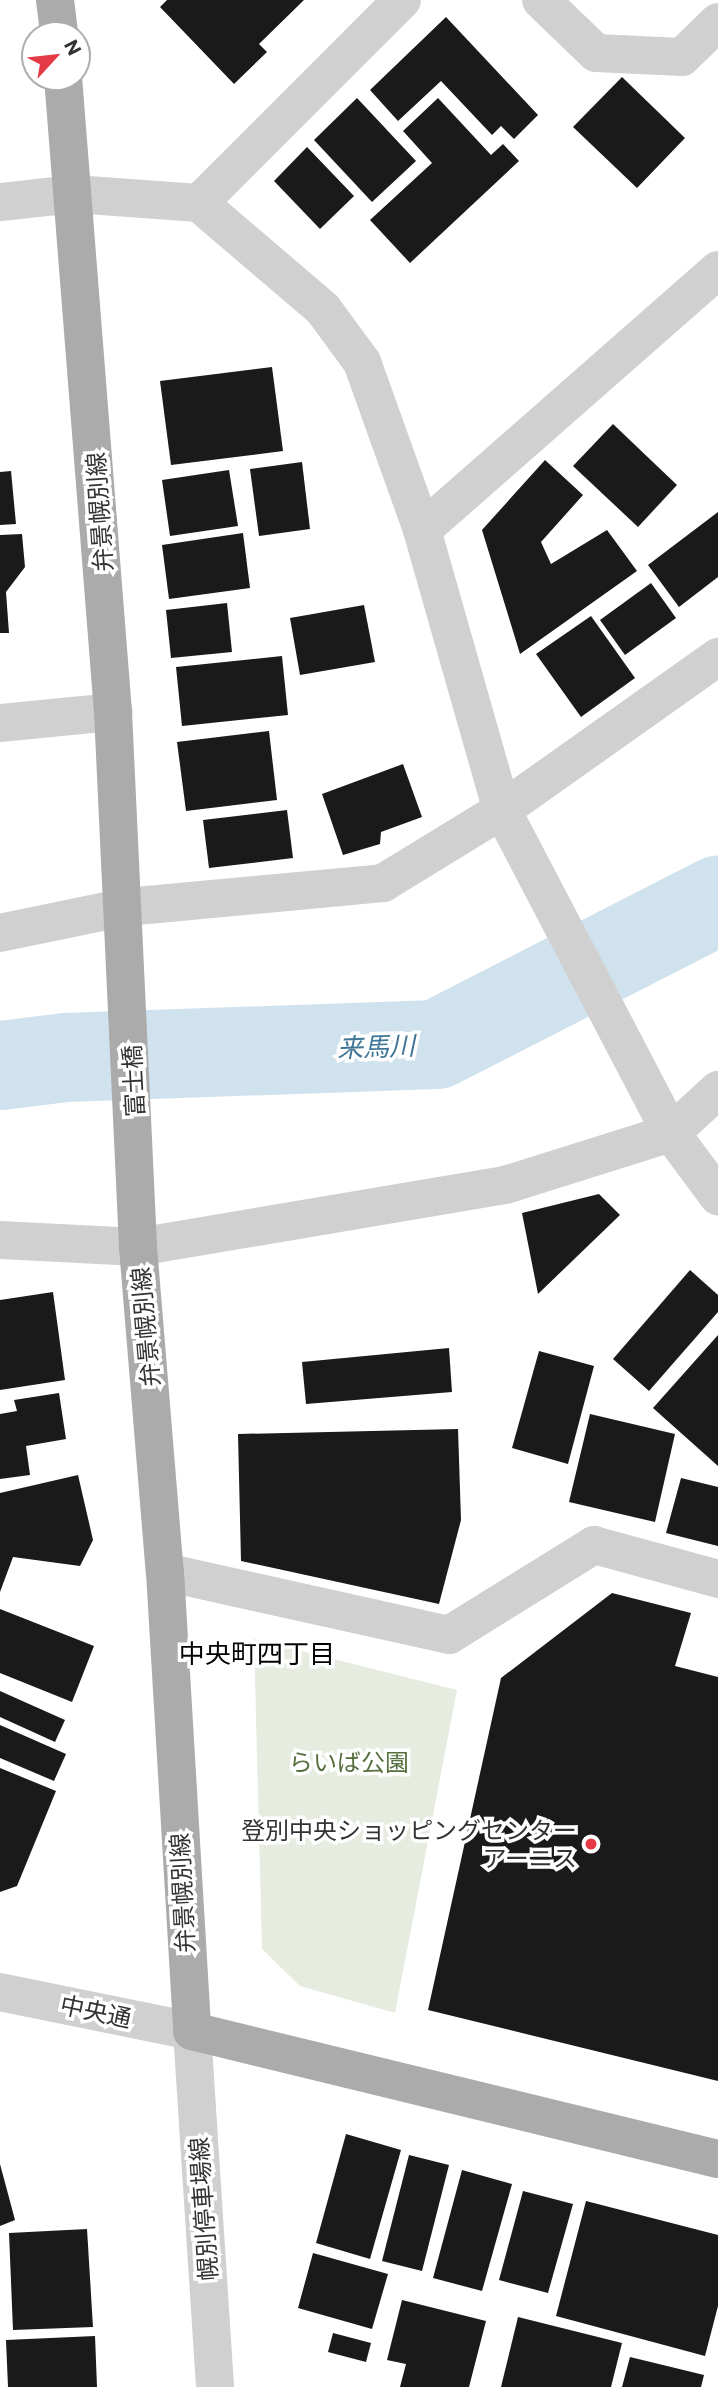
<!DOCTYPE html>
<meta charset="utf-8">
<style>
body{margin:0}
#map{position:relative;width:718px;height:2387px;overflow:hidden;background:#fff;font-family:Commissioner,"Noto Sans JP",sans-serif}
div>[style]{position:absolute}
[style*='--x']{left:calc(var(--x)*1px);top:calc(var(--y)*1px);width:calc(var(--w)*1px);rotate:calc(var(--a)*1deg)}
.green>*{inset:0;background:#e6ecdf}
.river>*{height:89px;margin:-44.5px;padding:0 44.5px;transform-origin:44.5px;border-radius:44.5px;background:#cfe2ee}
.building>*{inset:0;background:#1a1a1a}
.minor>*{height:38px;margin:-19px;padding:0 19px;transform-origin:19px;border-radius:19px;background:#d0d0d0}
.major>*{height:38px;margin:-19px;padding:0 19px;transform-origin:19px;border-radius:19px;background:#ababab}
.dots>*{width:19px;height:19px;translate:-50% -50%;box-sizing:border-box;border:4px solid #fff;border-radius:50%}
span{translate:-50% -50%;white-space:nowrap;text-align:center;line-height:1.15;-webkit-text-stroke:7px #fff;paint-order:stroke}
.street-label{font-size:24px;color:#333}
.park-label{font-size:24px;color:#56703f}
.poi-label{font-size:24px;color:#333}
.right{translate:-100% -50%;text-align:right}
.water-label{font-size:26px;color:#3f7597;font-style:italic}
.neighbourhood-label{font-size:26px;color:#000}
.north{position:absolute;left:21px;top:21px;width:70px;height:70px;box-sizing:border-box;background:#fff;border:2px solid #adadad;border-radius:50%;rotate:63deg;font-size:19px;font-weight:700;line-height:28px;text-align:center;color:#333}
.north::after{content:'';display:block;margin:auto;width:24px;height:32px;background:#e63946;clip-path:polygon(50% 0,100% 100%,50% 72%,0 100%)}
</style>
<div id="map">
<div class="green">
<div style="clip-path:polygon(254px 1639px,457px 1690px,395px 2013px,300px 1986px,262px 1949px)"></div>
</div>
<div class="river">
<div style="--x:0;--y:1065;--w:65;--a:-7"></div>
<div style="--x:65;--y:1057;--w:371;--a:-2"></div>
<div style="--x:436;--y:1044;--w:317;--a:-27.1"></div>
</div>
<div class="building">
<div style="clip-path:polygon(167px 0,304px 0,259px 44px,267px 52px,234px 84px,160px 7px)"></div>
<div style="clip-path:polygon(446px 17px,538px 115px,514px 139px,501px 126px,492px 135px,441px 81px,398px 121px,370px 90px)"></div>
<div style="clip-path:polygon(622px 77px,685px 138px,637px 188px,573px 127px)"></div>
<div style="clip-path:polygon(357px 98px,416px 161px,372px 202px,314px 140px)"></div>
<div style="clip-path:polygon(438px 98px,491px 155px,503px 144px,519px 161px,410px 263px,370px 220px,432px 163px,403px 131px)"></div>
<div style="clip-path:polygon(307px 147px,354px 196px,320px 229px,274px 181px)"></div>
<div style="clip-path:polygon(272px 367px,283px 451px,171px 465px,160px 381px)"></div>
<div style="clip-path:polygon(613px 424px,677px 485px,638px 527px,573px 466px)"></div>
<div style="clip-path:polygon(545px 460px,583px 495px,541px 542px,551px 564px,607px 530px,637px 571px,520px 654px,482px 530px)"></div>
<div style="clip-path:polygon(302px 462px,310px 529px,259px 536px,250px 469px)"></div>
<div style="clip-path:polygon(229px 470px,238px 526px,170px 536px,162px 480px)"></div>
<div style="clip-path:polygon(11px 471px,16px 524px,0 525px,0 472px)"></div>
<div style="clip-path:polygon(718px 512px,718px 577px,679px 607px,648px 565px)"></div>
<div style="clip-path:polygon(243px 533px,250px 588px,169px 599px,162px 545px)"></div>
<div style="clip-path:polygon(22px 534px,25px 567px,6px 592px,9px 633px,0 633px,0 535px)"></div>
<div style="clip-path:polygon(651px 583px,676px 618px,625px 655px,600px 620px)"></div>
<div style="clip-path:polygon(227px 603px,232px 652px,171px 658px,166px 610px)"></div>
<div style="clip-path:polygon(364px 605px,375px 662px,300px 675px,290px 618px)"></div>
<div style="clip-path:polygon(591px 616px,635px 678px,581px 717px,536px 654px)"></div>
<div style="clip-path:polygon(282px 656px,288px 715px,182px 726px,176px 667px)"></div>
<div style="clip-path:polygon(269px 731px,277px 800px,186px 811px,177px 742px)"></div>
<div style="clip-path:polygon(403px 764px,422px 817px,381px 832px,380px 844px,343px 855px,322px 794px)"></div>
<div style="clip-path:polygon(287px 810px,293px 858px,209px 868px,203px 820px)"></div>
<div style="clip-path:polygon(599px 1194px,620px 1215px,538px 1294px,522px 1213px)"></div>
<div style="clip-path:polygon(690px 1270px,718px 1295px,718px 1312px,649px 1391px,613px 1359px)"></div>
<div style="clip-path:polygon(53px 1292px,65px 1380px,0 1390px,0 1300px)"></div>
<div style="clip-path:polygon(718px 1335px,718px 1466px,653px 1408px)"></div>
<div style="clip-path:polygon(449px 1348px,452px 1392px,306px 1404px,302px 1362px)"></div>
<div style="clip-path:polygon(539px 1351px,594px 1366px,568px 1464px,512px 1448px)"></div>
<div style="clip-path:polygon(59px 1393px,66px 1439px,26px 1446px,30px 1475px,0 1479px,0 1414px,17px 1411px,14px 1400px)"></div>
<div style="clip-path:polygon(590px 1414px,675px 1434px,655px 1522px,569px 1502px)"></div>
<div style="clip-path:polygon(458px 1429px,461px 1520px,439px 1604px,241px 1561px,238px 1434px)"></div>
<div style="clip-path:polygon(78px 1475px,93px 1540px,80px 1566px,13px 1557px,0 1592px,0 1493px)"></div>
<div style="clip-path:polygon(681px 1478px,718px 1487px,718px 1546px,666px 1533px)"></div>
<div style="clip-path:polygon(612px 1593px,691px 1613px,675px 1666px,718px 1677px,718px 2081px,428px 2010px,501px 1678px)"></div>
<div style="clip-path:polygon(0 1609px,94px 1646px,72px 1702px,0 1673px)"></div>
<div style="clip-path:polygon(0 1691px,65px 1720px,55px 1742px,0 1717px)"></div>
<div style="clip-path:polygon(0 1725px,66px 1754px,54px 1781px,0 1758px)"></div>
<div style="clip-path:polygon(0 1768px,56px 1791px,17px 1886px,0 1892px)"></div>
<div style="clip-path:polygon(346px 2134px,401px 2150px,370px 2259px,316px 2243px)"></div>
<div style="clip-path:polygon(409px 2155px,449px 2165px,422px 2271px,382px 2261px)"></div>
<div style="clip-path:polygon(0 2164px,15px 2220px,0 2226px)"></div>
<div style="clip-path:polygon(462px 2170px,512px 2184px,482px 2291px,433px 2278px)"></div>
<div style="clip-path:polygon(523px 2191px,573px 2204px,548px 2293px,499px 2280px)"></div>
<div style="clip-path:polygon(586px 2201px,718px 2235px,718px 2306px,705px 2356px,556px 2316px)"></div>
<div style="clip-path:polygon(87px 2229px,93px 2327px,13px 2330px,9px 2233px)"></div>
<div style="clip-path:polygon(313px 2253px,388px 2274px,372px 2329px,298px 2308px)"></div>
<div style="clip-path:polygon(402px 2300px,486px 2321px,469px 2387px,400px 2387px,406px 2364px,387px 2360px)"></div>
<div style="clip-path:polygon(518px 2317px,622px 2343px,611px 2387px,501px 2387px)"></div>
<div style="clip-path:polygon(333px 2333px,371px 2343px,366px 2362px,328px 2352px)"></div>
<div style="clip-path:polygon(95px 2336px,97px 2387px,8px 2387px,6px 2340px)"></div>
<div style="clip-path:polygon(630px 2357px,704px 2375px,701px 2387px,622px 2387px)"></div>
</div>
<div class="minor">
<div style="--x:541;--y:0;--w:76;--a:43.9"></div>
<div style="--x:596;--y:53;--w:86;--a:2.7"></div>
<div style="--x:682;--y:57;--w:50;--a:-44.2"></div>
<div style="--x:0;--y:202;--w:74;--a:-6.2"></div>
<div style="--x:74;--y:194;--w:125;--a:4.1"></div>
<div style="--x:199;--y:203;--w:163;--a:40.5"></div>
<div style="--x:323;--y:309;--w:66;--a:53.7"></div>
<div style="--x:362;--y:362;--w:178;--a:70.3"></div>
<div style="--x:422;--y:530;--w:291;--a:74.1"></div>
<div style="--x:502;--y:810;--w:365;--a:62.4"></div>
<div style="--x:671;--y:1133;--w:79;--a:53.3"></div>
<div style="--x:199;--y:203;--w:287;--a:-45"></div>
<div style="--x:422;--y:530;--w:394;--a:-41.3"></div>
<div style="--x:0;--y:723;--w:114;--a:-5.6"></div>
<div style="--x:0;--y:933;--w:129;--a:-11.7"></div>
<div style="--x:126;--y:907;--w:258;--a:-5.3"></div>
<div style="--x:383;--y:883;--w:140;--a:-31.5"></div>
<div style="--x:502;--y:810;--w:265;--a:-35.3"></div>
<div style="--x:0;--y:1240;--w:138;--a:2.9"></div>
<div style="--x:138;--y:1247;--w:372;--a:-9.6"></div>
<div style="--x:505;--y:1185;--w:174;--a:-17.4"></div>
<div style="--x:671;--y:1133;--w:64;--a:-42.5"></div>
<div style="--x:165;--y:1572;--w:291;--a:12.5"></div>
<div style="--x:449;--y:1635;--w:171;--a:-31.8"></div>
<div style="--x:594;--y:1545;--w:129;--a:15.3"></div>
<div style="--x:0;--y:1992;--w:196;--a:11.5"></div>
<div style="--x:192;--y:2031;--w:357;--a:86.3"></div>
</div>
<div class="major">
<div style="--x:55;--y:0;--w:35;--a:83"></div>
<div style="--x:63;--y:77;--w:637;--a:85.5"></div>
<div style="--x:113;--y:712;--w:536;--a:87.32"></div>
<div style="--x:138;--y:1247;--w:326;--a:85.3"></div>
<div style="--x:165;--y:1572;--w:460;--a:86.6"></div>
<div style="--x:192;--y:2031;--w:541;--a:13.68"></div>
</div>
<div class="dots">
<div style="left:591px;top:1844px;background:#e63946"></div>
</div>
<div class="street-label">
<span style="left:99px;top:512px;rotate:-94deg">弁景幌別線</span>
<span style="left:133px;top:1081px;rotate:-93deg">富士橋</span>
<span style="left:145px;top:1327px;rotate:-95deg">弁景幌別線</span>
<span style="left:182px;top:1893px;rotate:-93deg">弁景幌別線</span>
<span style="left:96px;top:2011px;rotate:12deg">中央通</span>
<span style="left:203px;top:2209px;rotate:-94deg">幌別停車場線</span>
</div>
<div class="park-label">
<span style="left:349px;top:1762px">らいば公園</span>
</div>
<div class="poi-label">
<span class="right" style="left:577px;top:1844px">登別中央ショッピングセンター<br>アーニス</span>
</div>
<div class="water-label">
<span style="left:376px;top:1046px;rotate:-2deg">来馬川</span>
</div>
<div class="neighbourhood-label">
<span style="left:257px;top:1653px">中央町四丁目</span>
</div>
<div class="north">N</div>
</div>
